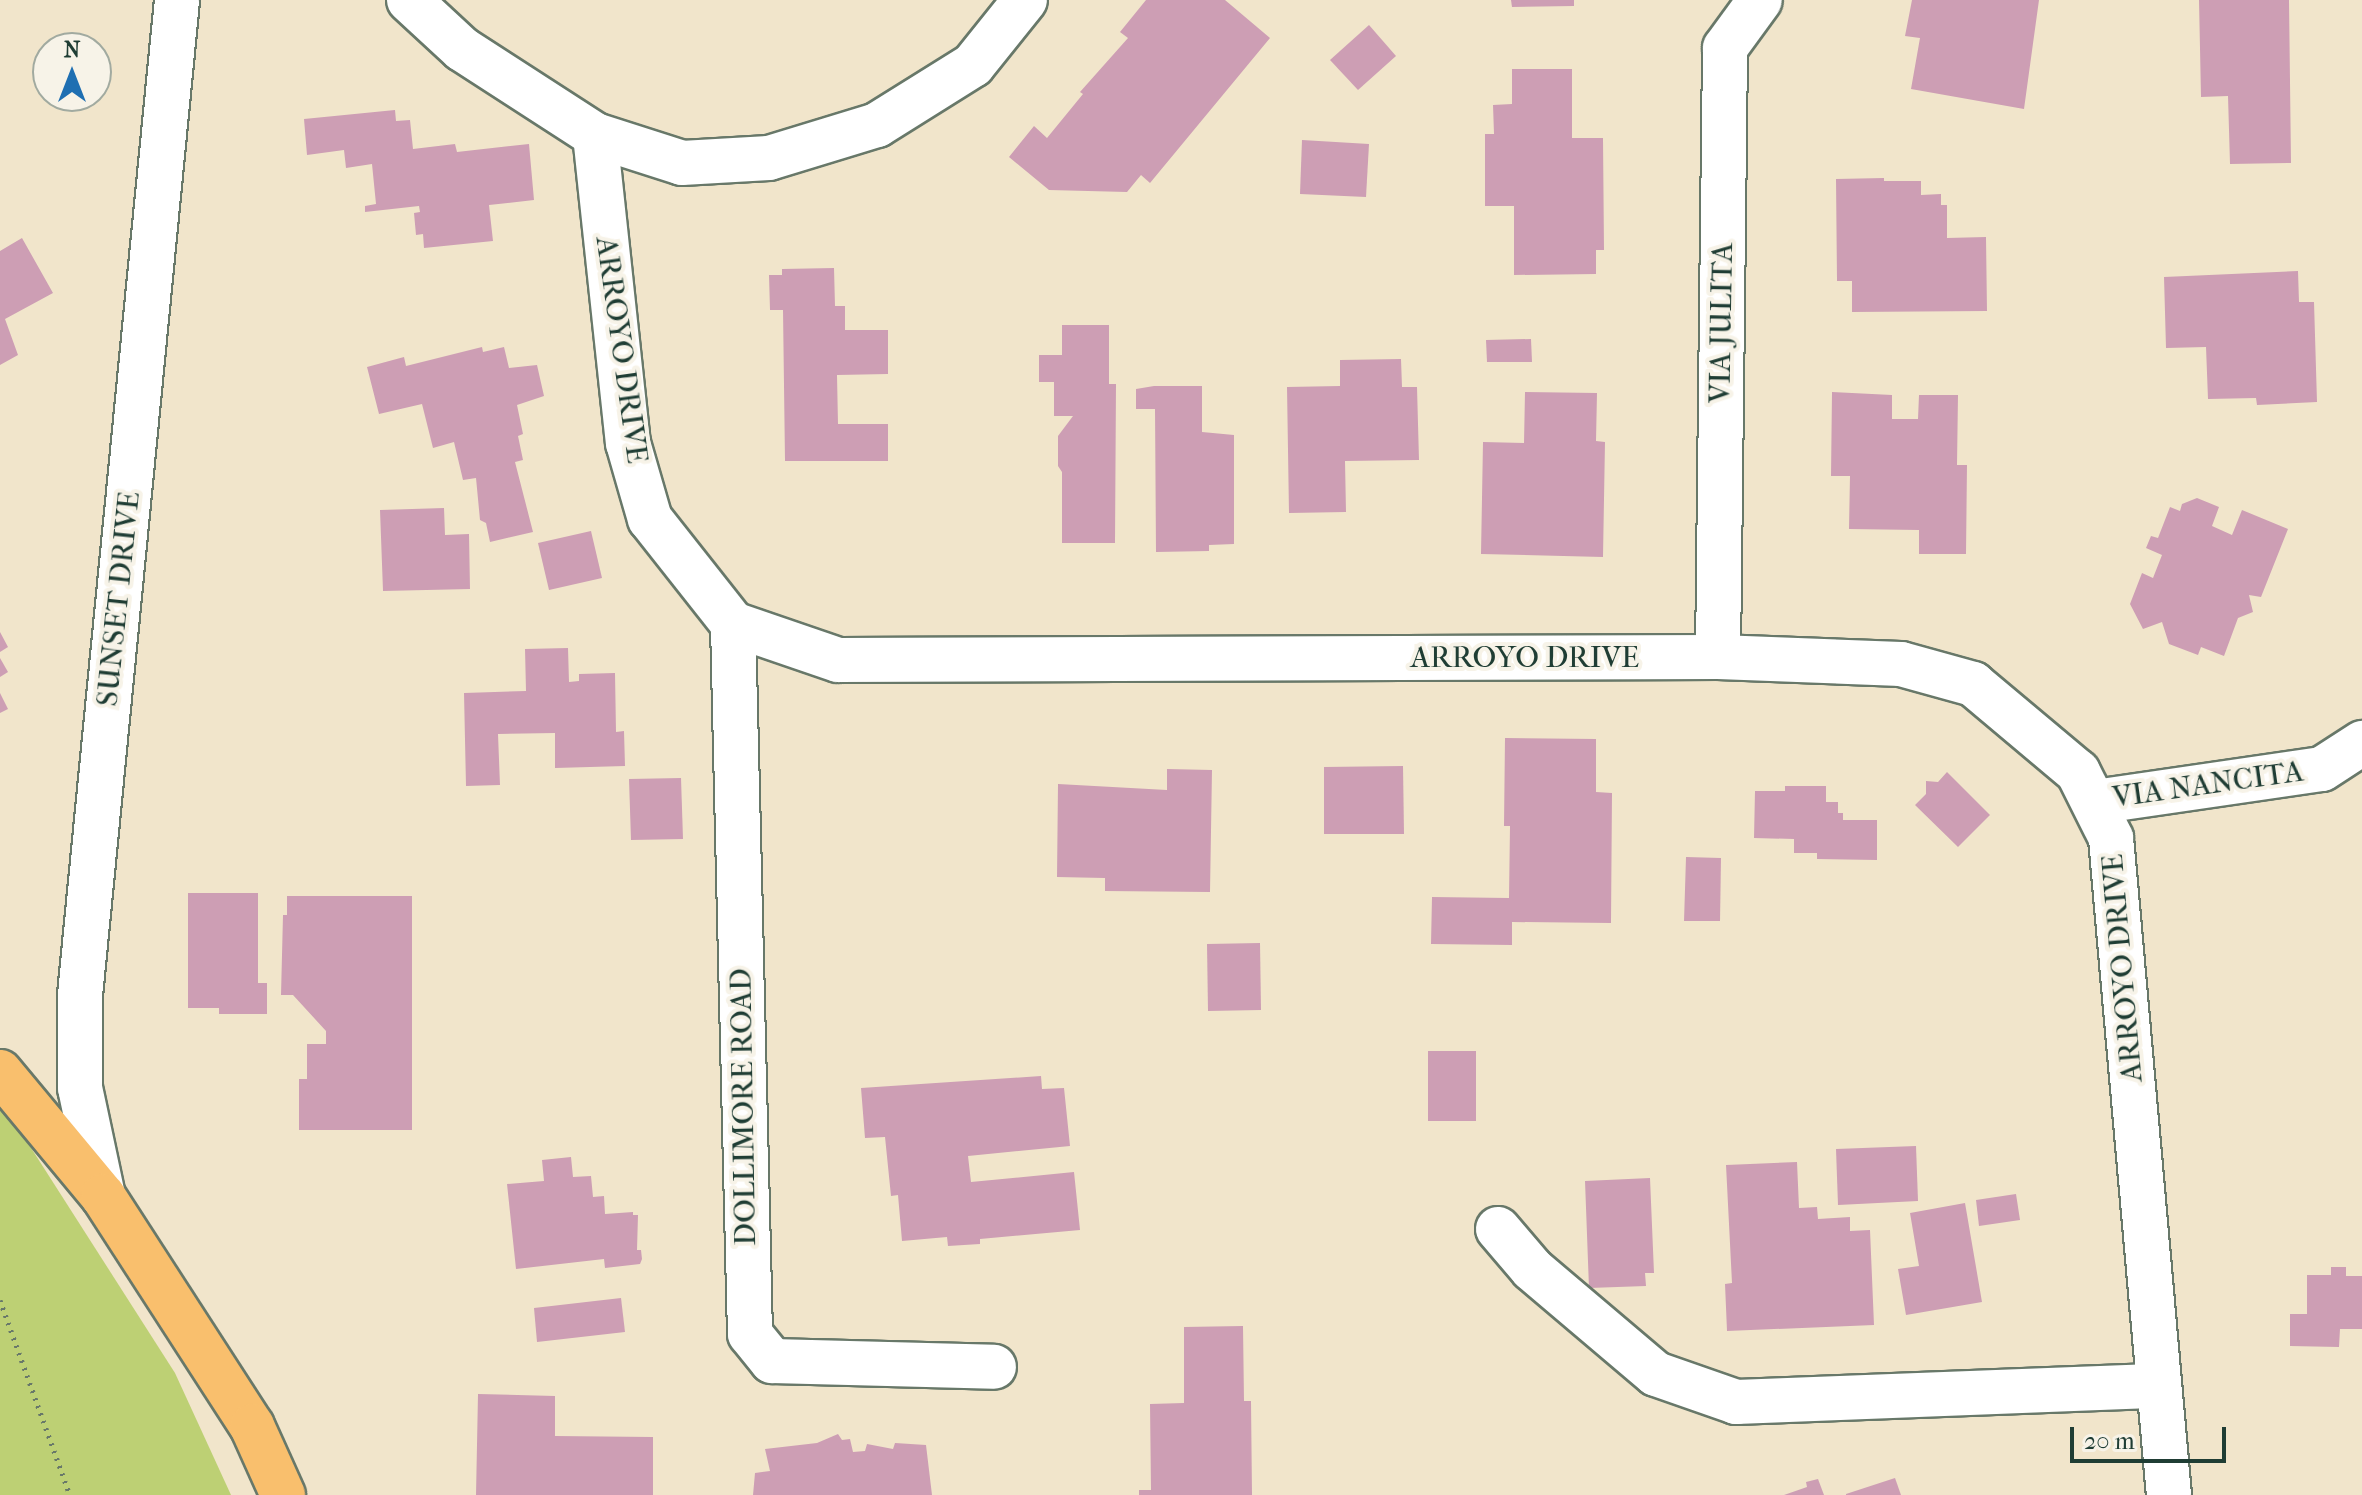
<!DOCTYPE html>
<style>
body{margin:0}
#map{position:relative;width:2362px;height:1495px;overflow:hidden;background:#f1e5cb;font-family:"IM FELL French Canon",serif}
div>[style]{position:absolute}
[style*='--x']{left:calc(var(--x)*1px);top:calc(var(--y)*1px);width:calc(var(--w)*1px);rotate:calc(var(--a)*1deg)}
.green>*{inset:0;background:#bdd074}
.building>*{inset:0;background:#cd9eb4}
.path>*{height:5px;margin-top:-2.5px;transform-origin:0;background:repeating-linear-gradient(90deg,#687869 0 2px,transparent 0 8px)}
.roads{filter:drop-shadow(2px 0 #687869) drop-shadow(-2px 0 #687869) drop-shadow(0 2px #687869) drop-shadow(0 -2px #687869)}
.minor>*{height:44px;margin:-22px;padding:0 22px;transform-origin:22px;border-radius:22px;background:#fff}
.major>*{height:44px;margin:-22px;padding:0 22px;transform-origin:22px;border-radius:22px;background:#f9bf6d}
span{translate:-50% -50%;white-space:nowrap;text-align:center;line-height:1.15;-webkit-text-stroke:8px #f7f3e8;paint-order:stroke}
.street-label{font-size:30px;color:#1f3d34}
.north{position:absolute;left:32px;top:32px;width:80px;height:80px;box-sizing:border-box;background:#f7f3e8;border:2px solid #a1aaa0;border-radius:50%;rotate:0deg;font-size:22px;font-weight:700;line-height:32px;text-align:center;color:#1f3d34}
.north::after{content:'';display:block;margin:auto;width:28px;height:36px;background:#1f6fb2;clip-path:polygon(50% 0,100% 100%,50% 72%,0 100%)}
.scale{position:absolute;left:2070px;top:1427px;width:156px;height:36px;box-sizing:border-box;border:4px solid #1f3d34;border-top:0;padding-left:10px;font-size:24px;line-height:28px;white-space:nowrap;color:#1f3d34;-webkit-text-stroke:6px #f7f3e8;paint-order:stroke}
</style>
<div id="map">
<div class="green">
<div style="clip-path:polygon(0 1110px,17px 1126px,175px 1373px,231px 1495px,0 1495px)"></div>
</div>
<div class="building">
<div style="clip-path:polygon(1146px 0,1225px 0,1270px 38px,1150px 183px,1141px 175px,1127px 192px,1049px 190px,1009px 157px,1034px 126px,1047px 138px,1083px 94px,1080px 92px,1128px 38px,1120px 32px)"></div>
<div style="clip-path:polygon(1511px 0,1574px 0,1574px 6px,1512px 7px)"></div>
<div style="clip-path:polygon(1912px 0,2039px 0,2024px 109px,1911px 89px,1920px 38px,1905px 36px)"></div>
<div style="clip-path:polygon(2199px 0,2289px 0,2291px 163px,2230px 164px,2228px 96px,2201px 97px)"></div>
<div style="clip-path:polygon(1369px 25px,1396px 56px,1358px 90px,1330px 60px)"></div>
<div style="clip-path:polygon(1512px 69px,1572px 69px,1572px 138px,1603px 138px,1604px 250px,1596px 250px,1596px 274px,1514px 275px,1514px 206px,1485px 206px,1485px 134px,1494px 134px,1493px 105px,1512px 104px)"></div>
<div style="clip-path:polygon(395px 110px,396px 121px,410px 120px,413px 149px,455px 144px,457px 152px,529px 144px,534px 200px,489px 205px,493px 241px,424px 248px,423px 234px,416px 235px,414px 213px,420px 212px,419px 206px,365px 212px,365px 206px,376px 204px,372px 164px,346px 168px,344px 150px,307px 155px,304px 119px)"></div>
<div style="clip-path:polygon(1302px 140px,1369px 144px,1366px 197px,1300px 194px)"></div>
<div style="clip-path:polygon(1884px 178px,1884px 181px,1921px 181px,1921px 195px,1941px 194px,1941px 205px,1947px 205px,1947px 238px,1986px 237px,1987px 311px,1852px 312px,1852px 281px,1837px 281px,1836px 179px)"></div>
<div style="clip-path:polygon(22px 238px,53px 293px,5px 319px,18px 355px,0 365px,0 251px)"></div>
<div style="clip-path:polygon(834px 268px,835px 306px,845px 306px,845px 330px,888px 330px,888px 374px,837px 375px,838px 424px,888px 424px,888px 461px,785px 461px,783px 310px,770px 310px,769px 275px,782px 275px,782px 269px)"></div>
<div style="clip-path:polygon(2298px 271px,2299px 302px,2314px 302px,2317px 402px,2257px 405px,2256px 398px,2208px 399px,2206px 347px,2166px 348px,2164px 277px)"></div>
<div style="clip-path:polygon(1062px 325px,1109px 325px,1109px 384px,1116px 384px,1115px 543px,1062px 543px,1062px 472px,1058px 466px,1058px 436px,1073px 416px,1054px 416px,1054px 382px,1039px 382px,1039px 355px,1062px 355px)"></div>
<div style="clip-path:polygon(1531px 339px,1532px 362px,1487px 362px,1486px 340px)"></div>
<div style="clip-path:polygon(482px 347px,483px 352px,504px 347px,509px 368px,537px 365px,544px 396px,517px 405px,523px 434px,518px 436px,523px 460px,515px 462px,533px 532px,490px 542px,486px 523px,480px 520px,476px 478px,463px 480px,454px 442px,433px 448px,422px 404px,379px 414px,367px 367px,404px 357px,406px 366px)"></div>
<div style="clip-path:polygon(1401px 359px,1402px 387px,1417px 387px,1419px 460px,1345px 461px,1346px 512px,1289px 513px,1287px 387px,1340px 386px,1340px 360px)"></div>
<div style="clip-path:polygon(1154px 386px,1202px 386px,1202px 432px,1234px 435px,1234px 544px,1209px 545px,1209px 551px,1156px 552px,1155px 409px,1136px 409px,1136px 389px)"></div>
<div style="clip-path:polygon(1525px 392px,1597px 393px,1596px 441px,1605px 442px,1603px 557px,1481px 554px,1483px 442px,1524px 443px)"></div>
<div style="clip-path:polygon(1832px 392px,1892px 395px,1892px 419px,1918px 419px,1919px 395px,1958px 395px,1957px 465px,1967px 465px,1966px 554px,1919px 554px,1919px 530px,1849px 529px,1850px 476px,1831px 476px)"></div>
<div style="clip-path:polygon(2197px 498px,2219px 507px,2212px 526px,2232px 535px,2242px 510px,2288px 529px,2261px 597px,2249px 595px,2253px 612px,2238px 618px,2224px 656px,2201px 647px,2198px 655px,2169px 644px,2162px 622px,2143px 629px,2130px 604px,2142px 573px,2153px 578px,2162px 555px,2146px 548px,2151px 536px,2158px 538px,2170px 507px,2180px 511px,2182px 504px)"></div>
<div style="clip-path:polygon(444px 508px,445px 535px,469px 534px,470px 589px,383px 591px,380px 510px)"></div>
<div style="clip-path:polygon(591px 531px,602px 578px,549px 590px,538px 543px)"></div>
<div style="clip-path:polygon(0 632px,8px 647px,0 652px)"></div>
<div style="clip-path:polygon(568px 648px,569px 682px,579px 681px,579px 674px,615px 673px,616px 732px,624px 731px,625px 766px,555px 768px,555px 733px,498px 734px,500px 785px,466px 786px,464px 693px,526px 691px,525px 649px)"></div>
<div style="clip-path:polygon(0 658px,8px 672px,0 677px)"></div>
<div style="clip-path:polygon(0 693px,8px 709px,0 713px)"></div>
<div style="clip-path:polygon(1505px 738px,1596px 739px,1596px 792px,1612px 793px,1611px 923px,1512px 922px,1512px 945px,1431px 944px,1432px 897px,1509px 898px,1510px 826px,1504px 826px)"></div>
<div style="clip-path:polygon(1403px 766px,1404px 834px,1324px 834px,1324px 767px)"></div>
<div style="clip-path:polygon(1167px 769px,1212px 770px,1210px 892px,1105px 891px,1105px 878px,1057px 877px,1058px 784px,1167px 790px)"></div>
<div style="clip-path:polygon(1947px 772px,1990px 815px,1958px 847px,1915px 805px,1926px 794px,1926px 781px,1938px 782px)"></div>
<div style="clip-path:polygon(681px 778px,683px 839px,631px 840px,629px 779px)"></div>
<div style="clip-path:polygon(1785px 786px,1826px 786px,1826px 802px,1838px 802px,1838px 813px,1843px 813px,1843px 820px,1877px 820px,1877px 860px,1817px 859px,1817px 853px,1794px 853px,1794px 839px,1754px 838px,1755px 791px,1785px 791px)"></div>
<div style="clip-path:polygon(1686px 857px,1721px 858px,1720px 921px,1684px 921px)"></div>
<div style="clip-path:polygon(188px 893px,258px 893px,258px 983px,267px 983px,267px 1014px,219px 1014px,219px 1008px,188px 1008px)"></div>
<div style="clip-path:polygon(287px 896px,412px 896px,412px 1130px,299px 1130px,299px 1079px,307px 1079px,307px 1044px,326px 1044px,326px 1031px,293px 995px,281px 995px,283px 915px,287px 915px)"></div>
<div style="clip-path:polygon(1260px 943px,1261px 1010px,1208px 1011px,1207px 944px)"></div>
<div style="clip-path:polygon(1428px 1051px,1476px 1051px,1476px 1121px,1428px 1121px)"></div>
<div style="clip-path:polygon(1041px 1076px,1042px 1089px,1064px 1088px,1070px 1146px,968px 1156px,971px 1182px,1074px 1172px,1080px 1230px,980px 1239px,980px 1244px,948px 1246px,947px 1237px,902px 1241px,898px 1195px,891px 1196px,885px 1137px,865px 1138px,861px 1088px)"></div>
<div style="clip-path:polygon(1916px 1146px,1918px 1201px,1838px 1205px,1836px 1149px)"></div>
<div style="clip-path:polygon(571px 1157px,573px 1177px,591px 1176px,593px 1197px,604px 1196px,605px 1214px,633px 1212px,633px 1215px,638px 1215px,637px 1250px,641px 1250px,642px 1259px,640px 1264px,605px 1268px,604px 1259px,516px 1269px,507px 1184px,544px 1181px,542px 1160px)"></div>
<div style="clip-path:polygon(1797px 1162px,1799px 1208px,1817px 1207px,1818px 1219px,1850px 1217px,1850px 1231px,1870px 1230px,1874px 1325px,1727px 1331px,1725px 1284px,1732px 1283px,1726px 1165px)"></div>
<div style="clip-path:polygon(1650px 1178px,1654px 1273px,1645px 1273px,1646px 1286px,1589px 1288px,1585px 1181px)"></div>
<div style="clip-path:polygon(2016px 1194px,2020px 1220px,1979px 1226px,1976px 1200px)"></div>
<div style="clip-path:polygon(1965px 1203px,1982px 1302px,1906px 1315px,1898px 1269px,1919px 1266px,1910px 1213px)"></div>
<div style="clip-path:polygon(2331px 1267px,2346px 1267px,2346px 1276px,2362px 1276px,2362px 1329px,2340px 1329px,2339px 1347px,2290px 1346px,2290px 1314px,2307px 1314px,2307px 1275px,2331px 1275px)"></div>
<div style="clip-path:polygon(621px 1298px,625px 1332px,537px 1342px,534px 1308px)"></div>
<div style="clip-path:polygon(1243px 1326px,1244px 1401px,1251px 1401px,1252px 1495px,1139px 1495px,1139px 1490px,1151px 1490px,1150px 1404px,1184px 1403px,1184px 1327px)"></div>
<div style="clip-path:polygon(478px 1394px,555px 1396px,555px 1436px,653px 1437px,653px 1495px,476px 1495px)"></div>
<div style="clip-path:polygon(838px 1434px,842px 1440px,850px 1439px,853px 1452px,865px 1451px,867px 1444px,893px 1449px,895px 1443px,926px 1445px,932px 1495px,753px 1495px,755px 1473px,770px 1471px,765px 1449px,817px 1443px)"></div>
<div style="clip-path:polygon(1895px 1478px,1901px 1495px,1846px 1495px,1846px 1494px)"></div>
<div style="clip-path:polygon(1818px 1479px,1824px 1495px,1784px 1495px,1807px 1487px,1806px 1482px)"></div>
</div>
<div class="path">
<div style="--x:0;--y:1300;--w:207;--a:70.3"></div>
</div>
<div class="roads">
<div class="minor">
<div style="--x:409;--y:0;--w:72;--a:42.8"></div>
<div style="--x:462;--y:49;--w:158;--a:32.9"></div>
<div style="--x:595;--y:135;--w:91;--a:17.8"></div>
<div style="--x:682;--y:163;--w:87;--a:-3.3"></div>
<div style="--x:769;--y:158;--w:113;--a:-17"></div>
<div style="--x:877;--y:125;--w:113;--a:-32"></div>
<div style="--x:973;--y:65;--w:83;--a:-51.3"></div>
<div style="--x:595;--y:135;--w:310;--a:83.9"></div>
<div style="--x:628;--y:443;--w:79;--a:73.9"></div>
<div style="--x:650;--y:519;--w:134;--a:51.7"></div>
<div style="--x:733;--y:624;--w:111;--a:18.9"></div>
<div style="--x:838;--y:660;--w:880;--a:-0.2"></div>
<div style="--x:1718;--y:657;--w:183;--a:2.2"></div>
<div style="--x:1901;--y:664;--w:75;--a:15.5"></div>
<div style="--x:1973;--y:684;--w:137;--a:40"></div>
<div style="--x:2078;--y:772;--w:74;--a:63.4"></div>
<div style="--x:2111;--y:838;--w:660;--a:84.96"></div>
<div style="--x:733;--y:624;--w:710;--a:88.63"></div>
<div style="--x:750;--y:1334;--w:35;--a:51"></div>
<div style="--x:772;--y:1361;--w:222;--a:1.5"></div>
<div style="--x:1718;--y:657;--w:609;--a:-89.34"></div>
<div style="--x:1725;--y:48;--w:59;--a:-53.9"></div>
<div style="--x:2095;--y:802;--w:229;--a:-8.3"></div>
<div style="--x:2322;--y:769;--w:48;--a:-33"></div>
<div style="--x:103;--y:1196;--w:110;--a:-102"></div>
<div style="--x:80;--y:1088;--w:93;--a:-90"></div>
<div style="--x:80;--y:995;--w:1000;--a:-84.43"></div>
<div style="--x:1498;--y:1229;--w:52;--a:49.6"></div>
<div style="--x:1532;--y:1269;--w:162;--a:40.3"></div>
<div style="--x:1656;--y:1374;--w:85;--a:19.3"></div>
<div style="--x:1736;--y:1402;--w:423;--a:-2.2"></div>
</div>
<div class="major">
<div style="--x:0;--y:1072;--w:161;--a:50.3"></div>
<div style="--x:103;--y:1196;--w:274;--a:57.1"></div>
<div style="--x:252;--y:1426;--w:76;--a:65.8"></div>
</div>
</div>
<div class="street-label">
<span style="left:1722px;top:323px;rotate:-89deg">VIA JULITA</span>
<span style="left:621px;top:350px;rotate:82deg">ARROYO DRIVE</span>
<span style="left:119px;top:599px;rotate:-84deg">SUNSET DRIVE</span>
<span style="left:1525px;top:658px">ARROYO DRIVE</span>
<span style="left:2208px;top:785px;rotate:-8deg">VIA NANCITA</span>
<span style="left:2123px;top:968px;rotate:-95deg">ARROYO DRIVE</span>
<span style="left:744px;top:1107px;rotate:-91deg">DOLLIMORE ROAD</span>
</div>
<div class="north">N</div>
<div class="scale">20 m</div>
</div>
